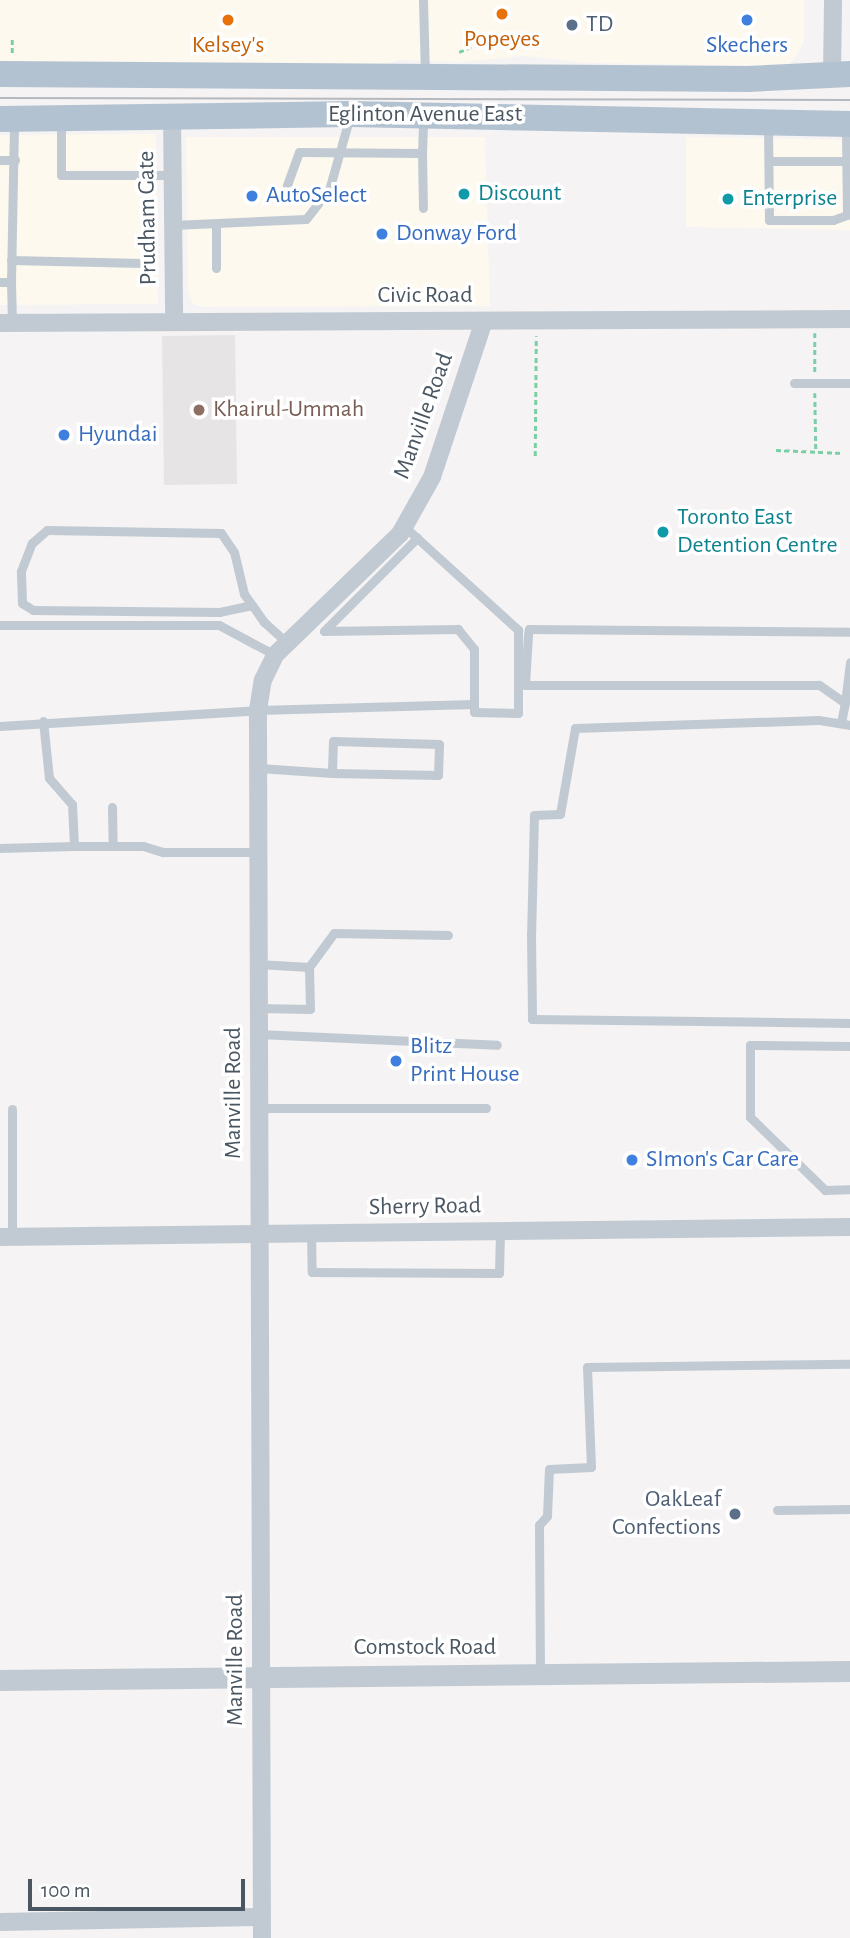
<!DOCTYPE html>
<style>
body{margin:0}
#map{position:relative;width:850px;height:1938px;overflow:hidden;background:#f5f3f3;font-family:"Alegreya Sans",sans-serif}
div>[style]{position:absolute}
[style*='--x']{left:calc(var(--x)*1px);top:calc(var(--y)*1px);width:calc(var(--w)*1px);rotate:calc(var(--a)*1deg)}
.commercial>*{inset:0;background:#fdf9ef}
.education>*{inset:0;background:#e6e4e5}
.path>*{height:2.5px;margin-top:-1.25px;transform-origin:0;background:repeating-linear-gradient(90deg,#7ad0a6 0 5px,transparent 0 8.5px)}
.service>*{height:9px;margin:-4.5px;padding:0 4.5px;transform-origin:4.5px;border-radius:4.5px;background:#c1cad2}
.minor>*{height:18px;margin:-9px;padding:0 9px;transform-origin:9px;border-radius:9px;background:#c1cad2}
.tertiary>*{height:21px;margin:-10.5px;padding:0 10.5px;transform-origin:10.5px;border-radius:10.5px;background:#c1cad2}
.primary>*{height:26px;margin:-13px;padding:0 13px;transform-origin:13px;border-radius:13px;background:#b3c2d1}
.tram>*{height:2px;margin:-1px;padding:0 1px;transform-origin:1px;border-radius:1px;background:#b5b8bd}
.dots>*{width:19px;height:19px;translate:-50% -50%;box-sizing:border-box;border:4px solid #fff;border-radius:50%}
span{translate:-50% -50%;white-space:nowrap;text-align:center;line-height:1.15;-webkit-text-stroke:7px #fff;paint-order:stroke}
.service-label{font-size:24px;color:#4e5e75}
.left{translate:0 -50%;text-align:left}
.right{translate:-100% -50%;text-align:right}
.food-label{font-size:24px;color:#c56008}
.shop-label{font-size:24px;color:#366cbe}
.street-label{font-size:24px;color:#4a5661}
.culture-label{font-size:24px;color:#0d838f}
.education-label{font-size:24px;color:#785e54}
.scale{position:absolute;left:28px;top:1879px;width:217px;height:32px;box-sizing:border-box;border:4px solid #4a5661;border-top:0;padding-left:9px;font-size:21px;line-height:24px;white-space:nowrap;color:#4a5661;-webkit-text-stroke:5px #fff;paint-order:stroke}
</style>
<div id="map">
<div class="commercial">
<div style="clip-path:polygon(0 0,804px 0,804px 42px,789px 66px,589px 63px,525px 56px,460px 62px,399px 60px,383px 65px,0 64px)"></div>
<div style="clip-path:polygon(156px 134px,158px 304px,0 305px,0 135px)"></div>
<div style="clip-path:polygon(186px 137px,485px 137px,490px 306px,202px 307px,193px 304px,188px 291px)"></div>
<div style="clip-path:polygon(686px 137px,850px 140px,850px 230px,686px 227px)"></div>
</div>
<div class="education">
<div style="clip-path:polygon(235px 335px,237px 484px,164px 485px,162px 336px)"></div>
</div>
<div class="path">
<div style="--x:459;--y:52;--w:43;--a:-21.8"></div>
<div style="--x:12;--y:53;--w:14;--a:-90"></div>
<div style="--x:815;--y:333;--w:39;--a:90"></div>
<div style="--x:815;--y:393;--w:59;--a:89"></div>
<div style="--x:776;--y:450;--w:67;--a:2.6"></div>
<div style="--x:535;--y:456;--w:120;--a:-89.5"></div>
</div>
<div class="service">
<div style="--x:423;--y:0;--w:75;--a:88.5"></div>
<div style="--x:61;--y:120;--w:55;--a:90"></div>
<div style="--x:61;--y:175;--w:111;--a:0"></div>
<div style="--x:768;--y:124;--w:96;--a:89.4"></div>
<div style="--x:769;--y:220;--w:64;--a:0"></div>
<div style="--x:833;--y:220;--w:15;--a:-20"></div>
<div style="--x:847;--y:215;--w:88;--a:-90.7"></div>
<div style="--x:422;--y:153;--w:33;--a:-88"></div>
<div style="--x:0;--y:160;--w:15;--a:0"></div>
<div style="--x:769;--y:161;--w:77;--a:0"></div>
<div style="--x:287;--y:185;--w:35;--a:-70"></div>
<div style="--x:299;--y:152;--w:123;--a:0.5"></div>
<div style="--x:422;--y:153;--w:55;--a:89"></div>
<div style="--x:173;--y:225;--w:133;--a:-2.6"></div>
<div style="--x:306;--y:219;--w:37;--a:-52"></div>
<div style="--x:329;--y:190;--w:77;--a:-74.2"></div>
<div style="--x:11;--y:260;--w:132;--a:1.3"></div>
<div style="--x:216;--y:268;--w:44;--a:-90"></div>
<div style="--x:0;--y:282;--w:11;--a:0"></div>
<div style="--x:11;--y:282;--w:162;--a:-88.9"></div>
<div style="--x:11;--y:282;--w:41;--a:88.6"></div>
<div style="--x:794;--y:383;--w:56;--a:0"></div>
<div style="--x:404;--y:526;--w:18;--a:43"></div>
<div style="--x:417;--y:538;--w:137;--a:42.3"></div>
<div style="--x:518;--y:630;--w:83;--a:90"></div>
<div style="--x:518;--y:713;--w:44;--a:-178.7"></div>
<div style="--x:474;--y:712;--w:63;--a:-90"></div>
<div style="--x:474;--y:649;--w:26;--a:-129"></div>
<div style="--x:458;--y:629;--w:134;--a:179.1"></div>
<div style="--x:324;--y:631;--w:132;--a:-45"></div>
<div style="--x:252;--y:605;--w:33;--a:168"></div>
<div style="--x:220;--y:612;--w:187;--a:-179.4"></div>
<div style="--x:33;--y:610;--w:13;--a:-148"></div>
<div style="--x:22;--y:603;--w:32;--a:-92"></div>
<div style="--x:21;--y:571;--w:30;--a:-69"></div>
<div style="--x:32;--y:543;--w:20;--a:-41"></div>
<div style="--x:47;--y:530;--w:174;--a:1"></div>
<div style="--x:221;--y:533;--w:23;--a:56"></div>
<div style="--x:234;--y:552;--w:43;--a:76.6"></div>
<div style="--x:244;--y:594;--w:14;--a:54"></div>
<div style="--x:252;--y:605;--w:21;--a:55"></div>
<div style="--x:264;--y:622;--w:31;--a:42"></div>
<div style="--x:0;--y:625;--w:219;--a:0"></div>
<div style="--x:219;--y:625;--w:64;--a:28.2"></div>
<div style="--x:845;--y:703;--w:41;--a:-83"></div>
<div style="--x:43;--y:721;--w:57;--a:84"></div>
<div style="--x:49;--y:778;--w:35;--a:49"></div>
<div style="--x:72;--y:804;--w:42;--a:87.3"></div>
<div style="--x:74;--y:846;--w:39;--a:0"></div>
<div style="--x:841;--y:723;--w:20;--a:-79"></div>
<div style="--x:845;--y:703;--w:32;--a:-145"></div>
<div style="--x:819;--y:685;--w:294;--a:180"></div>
<div style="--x:525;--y:685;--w:50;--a:-86.6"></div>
<div style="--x:528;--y:635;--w:6;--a:-81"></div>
<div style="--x:529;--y:629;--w:321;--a:0.5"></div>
<div style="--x:850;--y:725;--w:31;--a:-171"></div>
<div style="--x:819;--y:720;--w:244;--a:178.1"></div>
<div style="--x:575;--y:728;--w:87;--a:99.9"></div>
<div style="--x:560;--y:814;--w:26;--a:178"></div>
<div style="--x:534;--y:815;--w:119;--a:91.4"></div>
<div style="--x:531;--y:934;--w:85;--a:89.3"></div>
<div style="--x:532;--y:1019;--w:318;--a:0.7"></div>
<div style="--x:0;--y:726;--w:258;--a:-3.5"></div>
<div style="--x:258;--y:710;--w:216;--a:-1.6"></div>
<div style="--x:259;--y:768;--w:73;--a:3.9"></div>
<div style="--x:332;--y:773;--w:106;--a:1.1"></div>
<div style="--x:438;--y:775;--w:31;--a:-88"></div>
<div style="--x:439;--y:744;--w:106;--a:-178.4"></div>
<div style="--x:333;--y:741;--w:32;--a:92"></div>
<div style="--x:112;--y:807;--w:39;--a:89"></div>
<div style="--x:113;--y:846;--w:30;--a:0"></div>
<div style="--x:143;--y:846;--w:21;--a:17"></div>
<div style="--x:163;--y:852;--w:96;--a:0"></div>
<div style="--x:0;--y:848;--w:74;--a:-1.5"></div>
<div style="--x:258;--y:964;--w:51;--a:3.4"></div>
<div style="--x:309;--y:967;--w:42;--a:-53.7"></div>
<div style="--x:334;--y:933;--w:114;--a:1"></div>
<div style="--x:259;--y:1008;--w:51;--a:1.1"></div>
<div style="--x:310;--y:1009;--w:42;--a:-91.4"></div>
<div style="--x:258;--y:1034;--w:239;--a:2.6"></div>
<div style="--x:850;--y:1046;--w:100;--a:-179.4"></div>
<div style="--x:750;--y:1045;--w:72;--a:90"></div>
<div style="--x:750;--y:1117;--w:105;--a:44.2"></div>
<div style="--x:825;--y:1190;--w:25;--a:-2"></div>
<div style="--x:259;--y:1108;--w:227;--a:0"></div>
<div style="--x:311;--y:1233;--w:39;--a:89"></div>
<div style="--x:312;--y:1272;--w:187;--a:0.3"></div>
<div style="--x:499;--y:1273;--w:42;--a:-88.6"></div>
<div style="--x:12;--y:1237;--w:128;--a:-90"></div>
<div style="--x:777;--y:1510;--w:73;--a:-0.8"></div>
<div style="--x:540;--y:1674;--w:149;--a:-90.4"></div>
<div style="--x:539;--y:1525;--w:12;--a:-48"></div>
<div style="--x:547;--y:1516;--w:47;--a:-87.6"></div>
<div style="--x:549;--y:1469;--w:42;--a:-2.7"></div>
<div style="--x:591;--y:1467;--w:100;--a:-92.3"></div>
<div style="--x:587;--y:1367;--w:263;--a:-0.7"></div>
</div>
<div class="minor">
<div style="--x:832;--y:74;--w:74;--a:-89.2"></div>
<div style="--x:172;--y:114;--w:207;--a:89.4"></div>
<div style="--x:0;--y:323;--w:850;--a:-0.27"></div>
<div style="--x:0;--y:1237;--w:850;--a:-0.67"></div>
<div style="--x:0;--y:1922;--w:262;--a:-1.1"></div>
<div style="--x:262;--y:1938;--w:1228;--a:-90.19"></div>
<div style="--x:258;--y:710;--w:30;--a:-81"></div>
<div style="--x:263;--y:680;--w:28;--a:-64"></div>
<div style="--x:275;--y:655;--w:174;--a:-44.1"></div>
<div style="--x:400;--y:534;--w:65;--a:-60.7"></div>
<div style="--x:432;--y:477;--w:164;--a:-71.6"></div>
</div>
<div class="tertiary">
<div style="--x:0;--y:1680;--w:850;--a:-0.61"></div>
</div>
<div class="primary">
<div style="--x:0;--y:74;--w:748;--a:0.38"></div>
<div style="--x:748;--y:79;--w:102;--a:-2.8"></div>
<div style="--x:0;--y:119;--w:350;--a:-0.8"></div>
<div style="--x:350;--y:114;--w:500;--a:1.15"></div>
</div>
<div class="tram">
<div style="--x:0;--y:98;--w:850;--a:0.13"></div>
</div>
<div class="dots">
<div style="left:502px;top:14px;background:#e8710a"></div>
<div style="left:228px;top:20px;background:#e8710a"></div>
<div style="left:747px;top:20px;background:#3f7fe0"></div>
<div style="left:572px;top:25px;background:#5c6f8a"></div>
<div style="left:464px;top:194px;background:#0f9aa8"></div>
<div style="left:252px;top:196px;background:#3f7fe0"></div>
<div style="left:728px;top:199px;background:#0f9aa8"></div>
<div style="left:382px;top:234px;background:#3f7fe0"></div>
<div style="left:199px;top:410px;background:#8d6e63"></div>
<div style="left:64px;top:435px;background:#3f7fe0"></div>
<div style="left:663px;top:532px;background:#0f9aa8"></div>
<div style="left:396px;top:1061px;background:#3f7fe0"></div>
<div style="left:632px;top:1160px;background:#3f7fe0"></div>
<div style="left:735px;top:1514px;background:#5c6f8a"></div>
</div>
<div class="service-label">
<span class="left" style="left:586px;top:25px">TD</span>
<span class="right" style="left:721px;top:1514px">OakLeaf<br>Confections</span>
</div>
<div class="food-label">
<span style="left:502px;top:40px">Popeyes</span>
<span style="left:228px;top:46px">Kelsey's</span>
</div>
<div class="shop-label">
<span style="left:747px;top:46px">Skechers</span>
<span class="left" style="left:266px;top:196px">AutoSelect</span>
<span class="left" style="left:396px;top:234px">Donway Ford</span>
<span class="left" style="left:78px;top:435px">Hyundai</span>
<span class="left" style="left:410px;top:1061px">Blitz<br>Print House</span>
<span class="left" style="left:646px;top:1160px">SImon's Car Care</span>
</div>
<div class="street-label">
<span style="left:425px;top:115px">Eglinton Avenue East</span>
<span style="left:148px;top:218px;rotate:-91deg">Prudham Gate</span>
<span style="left:425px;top:296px">Civic Road</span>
<span style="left:424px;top:416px;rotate:-70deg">Manville Road</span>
<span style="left:234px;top:1093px;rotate:-90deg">Manville Road</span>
<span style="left:425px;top:1207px;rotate:-1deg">Sherry Road</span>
<span style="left:425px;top:1648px">Comstock Road</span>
<span style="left:236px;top:1660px;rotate:-90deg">Manville Road</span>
</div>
<div class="culture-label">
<span class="left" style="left:478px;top:194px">Discount</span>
<span class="left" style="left:742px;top:199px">Enterprise</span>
<span class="left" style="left:677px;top:532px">Toronto East<br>Detention Centre</span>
</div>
<div class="education-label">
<span class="left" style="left:213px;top:410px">Khairul-Ummah</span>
</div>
<div class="scale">100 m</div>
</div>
